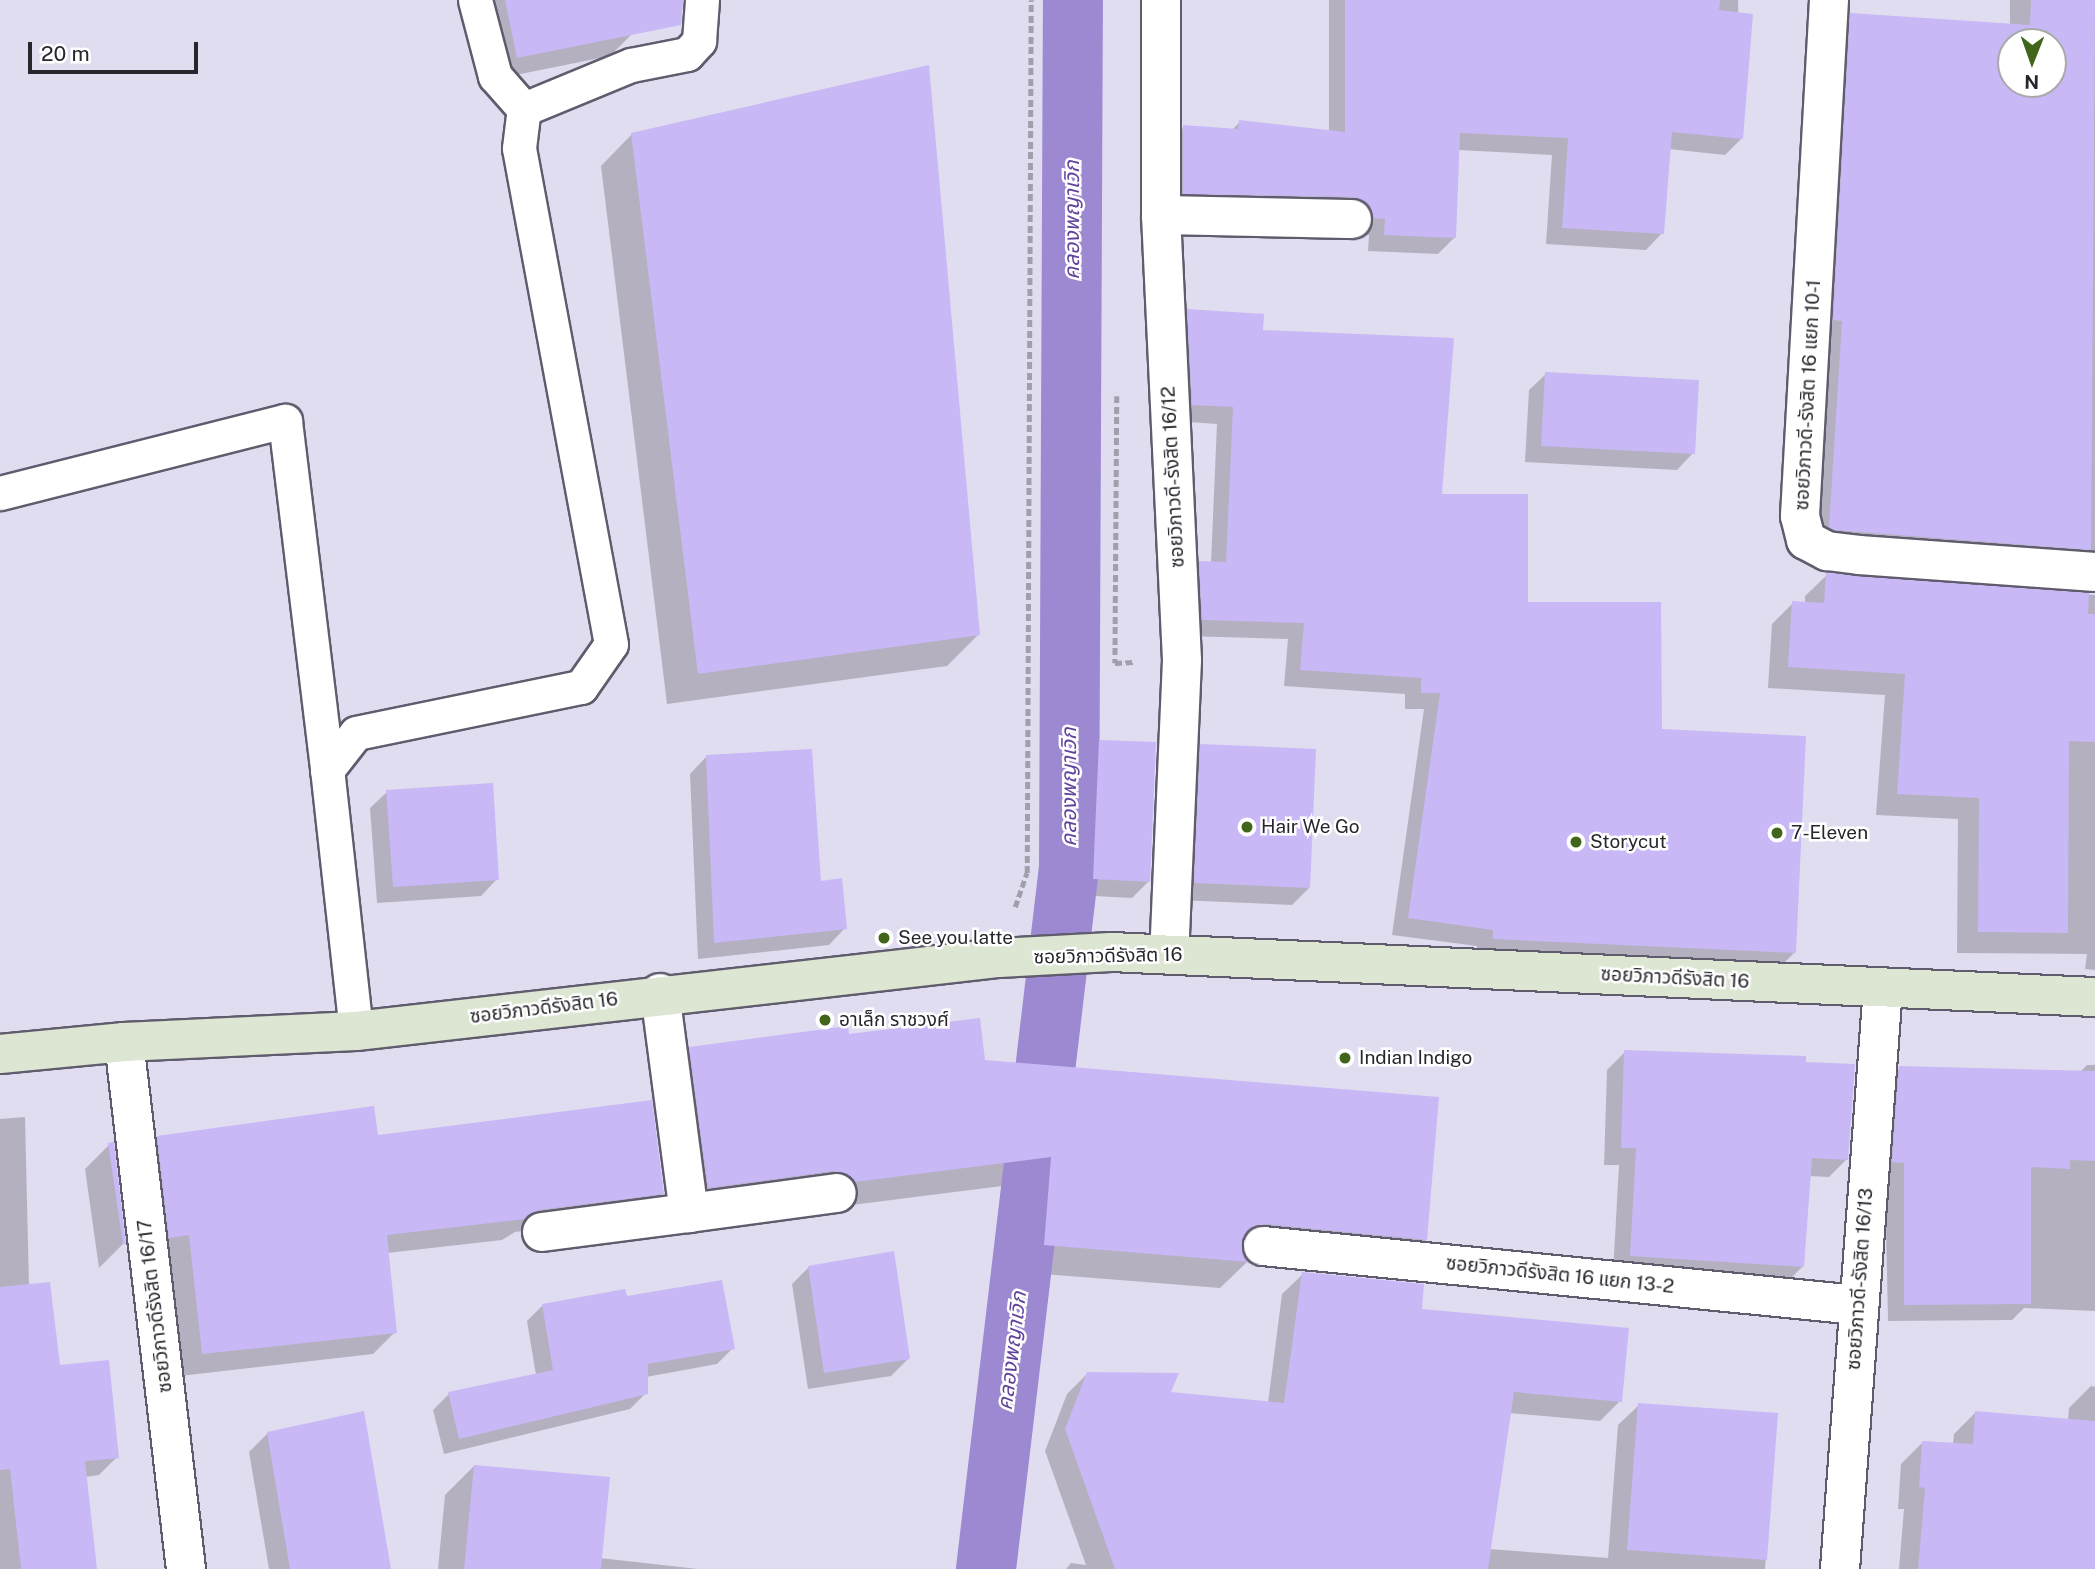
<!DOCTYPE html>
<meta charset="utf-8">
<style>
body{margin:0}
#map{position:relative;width:2095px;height:1569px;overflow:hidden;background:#e1ddf0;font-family:"Public Sans","Noto Sans Thai",sans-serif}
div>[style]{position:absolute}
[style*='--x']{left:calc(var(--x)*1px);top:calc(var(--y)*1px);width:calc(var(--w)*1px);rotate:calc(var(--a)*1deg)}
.shadow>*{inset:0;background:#0003}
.canal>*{height:60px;margin:-30px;padding:0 30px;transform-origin:30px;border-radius:30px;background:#9d88d2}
.building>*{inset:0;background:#c8b8f5}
.path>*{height:4.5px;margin-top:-2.25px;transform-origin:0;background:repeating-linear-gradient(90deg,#a29fad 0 7px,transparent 0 10.5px)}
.roads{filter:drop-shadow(2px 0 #605c6d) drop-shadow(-2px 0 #605c6d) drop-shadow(0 2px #605c6d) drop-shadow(0 -2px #605c6d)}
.lane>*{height:33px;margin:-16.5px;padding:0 16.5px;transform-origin:16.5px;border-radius:16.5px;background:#fff}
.street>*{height:38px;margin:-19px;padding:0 19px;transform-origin:19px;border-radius:19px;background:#fff}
.secondary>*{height:38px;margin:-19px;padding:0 19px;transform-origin:19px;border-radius:19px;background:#dce6d2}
.dots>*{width:19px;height:19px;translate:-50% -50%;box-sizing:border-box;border:4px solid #fff;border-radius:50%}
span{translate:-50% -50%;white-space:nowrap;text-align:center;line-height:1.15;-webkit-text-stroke:5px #fff;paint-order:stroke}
.street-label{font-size:19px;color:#28262d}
.poi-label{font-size:19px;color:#28262d}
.left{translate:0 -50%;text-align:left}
.water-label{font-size:21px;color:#61439b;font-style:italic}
.north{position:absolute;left:1997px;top:28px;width:70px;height:70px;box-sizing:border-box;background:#fff;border:2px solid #a9a8ab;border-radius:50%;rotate:181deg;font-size:19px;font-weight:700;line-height:28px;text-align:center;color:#28262d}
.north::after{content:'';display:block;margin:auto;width:24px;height:32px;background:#42651c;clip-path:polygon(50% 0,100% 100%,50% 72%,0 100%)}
.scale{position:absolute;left:28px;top:42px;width:170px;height:32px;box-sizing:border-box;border:4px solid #28262d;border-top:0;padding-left:9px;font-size:21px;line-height:24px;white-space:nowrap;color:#28262d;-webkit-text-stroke:5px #fff;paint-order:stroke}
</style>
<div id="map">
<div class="shadow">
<div style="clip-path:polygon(479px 0,627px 0,632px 34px,610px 56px,495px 79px)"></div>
<div style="clip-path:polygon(1329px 0,1738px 0,1742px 138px,1725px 155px,1669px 149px,1662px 233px,1646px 250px,1546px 244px,1552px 155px,1458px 150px,1455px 237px,1438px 254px,1368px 251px,1369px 235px,1167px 210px,1167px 144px,1184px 127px,1232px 130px,1240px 122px,1329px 132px)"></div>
<div style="clip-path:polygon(evenodd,2010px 0,2095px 0,2095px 592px,2093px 583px,1808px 548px,1829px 36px,1851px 14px,2010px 26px,2010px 0,2011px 42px,2053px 42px,2053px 84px,2011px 84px,2011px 42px)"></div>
<div style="clip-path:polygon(632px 134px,978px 635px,947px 666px,667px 704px,601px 166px)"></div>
<div style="clip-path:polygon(1188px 311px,1261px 332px,1440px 496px,1526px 604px,1660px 731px,1795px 952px,1778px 969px,1477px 955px,1477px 946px,1392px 935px,1424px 709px,1405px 709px,1405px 694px,1284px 686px,1288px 639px,1186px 636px,1183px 579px,1200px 562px,1211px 563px,1217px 424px,1176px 421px,1171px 328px)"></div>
<div style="clip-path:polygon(1546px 374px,1693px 453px,1677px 470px,1525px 462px,1529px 390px)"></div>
<div style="clip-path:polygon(1827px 575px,2095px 595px,2095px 970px,2085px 969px,2087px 954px,1957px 953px,1958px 819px,1876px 815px,1885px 695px,1768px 688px,1772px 624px,1793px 603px,1805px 604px,1805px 596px)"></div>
<div style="clip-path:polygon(1099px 741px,1149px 881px,1132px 898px,1076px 895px,1082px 758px)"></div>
<div style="clip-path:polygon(1201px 746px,1309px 888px,1292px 905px,1178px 900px,1184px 763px)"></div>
<div style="clip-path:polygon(706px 757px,819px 883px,845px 928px,829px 945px,698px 959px,690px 774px)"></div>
<div style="clip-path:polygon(387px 792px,497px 879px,481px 896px,377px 903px,370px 808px)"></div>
<div style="clip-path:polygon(848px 1036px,984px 1062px,1426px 1240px,1399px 1267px,1242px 1251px,1247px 1262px,1220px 1288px,1018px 1272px,1025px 1183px,828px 1208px,681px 1214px,663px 1075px,690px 1048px)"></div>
<div style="clip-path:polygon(1625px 1052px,1804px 1063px,1847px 1159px,1829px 1177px,1809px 1176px,1803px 1266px,1785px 1284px,1613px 1273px,1619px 1165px,1604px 1165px,1607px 1070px)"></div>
<div style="clip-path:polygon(2087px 1065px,2095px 1065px,2095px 1311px,2024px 1308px,2012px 1320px,1888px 1321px,1883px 1084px,1900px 1068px,2080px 1072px)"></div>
<div style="clip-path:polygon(25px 1117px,29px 1286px,58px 1367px,117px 1457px,99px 1475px,85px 1477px,95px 1569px,0 1569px,0 1119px)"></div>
<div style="clip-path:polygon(377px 1137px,663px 1193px,640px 1216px,515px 1232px,502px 1240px,387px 1253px,395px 1332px,373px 1354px,180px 1376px,136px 1160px,158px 1138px)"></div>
<div style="clip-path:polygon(109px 1145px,124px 1243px,99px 1268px,85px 1169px)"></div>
<div style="clip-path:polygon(809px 1267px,908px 1359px,891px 1376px,808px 1389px,792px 1284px)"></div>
<div style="clip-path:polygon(1303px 1274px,1420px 1311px,1620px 1401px,1600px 1421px,1509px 1413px,1489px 1549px,1608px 1558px,1618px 1425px,1639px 1405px,1776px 1414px,1765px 1569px,1066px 1569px,1071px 1563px,1086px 1565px,1045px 1451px,1067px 1394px,1087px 1374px,1168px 1393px,1268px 1403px,1282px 1294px)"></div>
<div style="clip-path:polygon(625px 1298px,733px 1348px,717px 1364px,646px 1377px,646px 1393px,630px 1409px,444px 1454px,433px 1410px,449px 1394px,536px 1375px,527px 1321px,543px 1305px)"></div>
<div style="clip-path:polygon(2091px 1386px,2095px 1387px,2095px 1569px,1899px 1569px,1904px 1509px,1898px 1509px,1901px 1464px,1923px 1442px,1953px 1445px,1954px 1434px,1976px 1412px,2068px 1420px,2069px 1408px)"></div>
<div style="clip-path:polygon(267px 1434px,389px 1569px,269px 1569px,249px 1452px)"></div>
<div style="clip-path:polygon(474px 1466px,600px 1558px,698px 1569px,438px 1569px,445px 1495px)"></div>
</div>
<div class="canal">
<div style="--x:986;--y:1569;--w:706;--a:-83.25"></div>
<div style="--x:1069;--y:868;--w:868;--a:-89.74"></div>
</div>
<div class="building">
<div style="clip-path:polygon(505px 0,683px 0,681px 25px,517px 58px)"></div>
<div style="clip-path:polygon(1345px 0,1720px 0,1719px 10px,1753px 14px,1743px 139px,1672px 132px,1664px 234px,1562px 228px,1568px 138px,1460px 133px,1456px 238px,1384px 235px,1385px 219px,1374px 218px,1364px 201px,1353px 197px,1183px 194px,1183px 125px,1238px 129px,1239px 120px,1345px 132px)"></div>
<div style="clip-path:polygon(evenodd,2031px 0,2095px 0,2091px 550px,1834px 530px,1829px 527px,1842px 321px,1833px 320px,1850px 13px,2030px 25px,2031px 0,2011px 42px,2053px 42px,2053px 84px,2011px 84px,2011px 42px)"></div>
<div style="clip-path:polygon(929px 65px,980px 635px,698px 674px,631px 133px)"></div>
<div style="clip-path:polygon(1187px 309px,1264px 314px,1263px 330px,1454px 338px,1442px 494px,1528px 494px,1528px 602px,1661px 602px,1662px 729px,1806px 736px,1796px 953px,1493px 939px,1493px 930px,1408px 918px,1440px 693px,1421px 693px,1421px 678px,1300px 670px,1304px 623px,1202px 620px,1199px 561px,1226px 562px,1233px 407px,1192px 405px)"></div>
<div style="clip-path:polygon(1545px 372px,1699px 380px,1695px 454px,1541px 446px)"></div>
<div style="clip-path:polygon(1826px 573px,2089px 593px,2088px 614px,2095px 614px,2095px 742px,2069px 741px,2068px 933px,1978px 932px,1979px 798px,1897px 794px,1905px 674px,1788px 667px,1792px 601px,1824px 603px)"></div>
<div style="clip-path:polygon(1099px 740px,1156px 742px,1150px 882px,1093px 879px)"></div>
<div style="clip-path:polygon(1200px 744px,1316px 749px,1310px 888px,1194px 883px)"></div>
<div style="clip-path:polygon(812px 749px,821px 881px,842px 878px,847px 929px,714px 943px,706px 755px)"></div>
<div style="clip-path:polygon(493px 783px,499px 880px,393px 887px,386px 790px)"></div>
<div style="clip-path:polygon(980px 1018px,985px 1060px,1439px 1097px,1427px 1240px,1264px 1224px,1245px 1234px,1241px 1245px,1249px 1262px,1044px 1245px,1051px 1157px,855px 1182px,846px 1173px,834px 1171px,708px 1188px,689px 1047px,848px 1026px,849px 1034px)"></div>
<div style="clip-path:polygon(1624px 1050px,1806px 1056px,1806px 1062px,1855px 1064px,1848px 1160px,1812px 1158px,1804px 1267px,1630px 1256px,1636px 1148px,1621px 1148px)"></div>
<div style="clip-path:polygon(1899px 1066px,2095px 1071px,2095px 1161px,2070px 1160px,2070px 1169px,2031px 1167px,2031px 1304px,1904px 1305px,1904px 1163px,1892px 1162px)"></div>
<div style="clip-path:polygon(652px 1100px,664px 1194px,539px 1210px,526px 1219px,387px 1235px,397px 1333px,202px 1354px,189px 1235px,169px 1238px,157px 1136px,374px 1106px,378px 1135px)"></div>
<div style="clip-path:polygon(114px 1142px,126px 1244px,123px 1244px,108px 1143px)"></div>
<div style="clip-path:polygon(894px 1251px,910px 1359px,824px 1373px,808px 1266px)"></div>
<div style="clip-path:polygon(1302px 1272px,1424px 1284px,1422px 1309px,1629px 1328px,1622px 1402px,1514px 1392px,1488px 1569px,1115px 1569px,1065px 1429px,1087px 1372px,1179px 1373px,1171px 1392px,1284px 1403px)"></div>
<div style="clip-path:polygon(722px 1280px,735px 1349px,648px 1364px,648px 1394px,459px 1439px,448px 1392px,553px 1370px,542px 1304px,625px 1289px,627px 1296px)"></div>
<div style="clip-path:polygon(50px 1282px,60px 1365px,109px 1360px,119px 1458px,85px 1461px,97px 1569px,21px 1569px,10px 1469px,0 1470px,0 1287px)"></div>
<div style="clip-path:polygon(1638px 1403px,1778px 1413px,1767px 1560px,1627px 1550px)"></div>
<div style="clip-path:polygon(364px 1411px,391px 1569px,290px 1569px,267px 1432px)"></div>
<div style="clip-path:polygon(1975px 1411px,2095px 1421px,2095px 1569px,1918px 1569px,1925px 1488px,1919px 1487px,1922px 1441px,1973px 1444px)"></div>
<div style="clip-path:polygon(474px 1465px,610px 1477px,601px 1569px,464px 1569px)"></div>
</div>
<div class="path">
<div style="--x:1117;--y:396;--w:267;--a:90.4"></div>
<div style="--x:1115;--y:663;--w:18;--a:-3"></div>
<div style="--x:1015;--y:907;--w:36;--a:-71"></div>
<div style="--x:1027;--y:873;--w:873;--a:-89.74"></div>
</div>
<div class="roads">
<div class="lane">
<div style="--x:475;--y:0;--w:79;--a:75.3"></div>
<div style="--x:495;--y:76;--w:44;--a:48.7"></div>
<div style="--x:0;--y:493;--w:294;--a:-14.2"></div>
<div style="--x:285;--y:421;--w:352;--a:83.1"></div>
<div style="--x:356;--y:1031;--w:263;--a:-96.3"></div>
<div style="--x:327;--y:770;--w:47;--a:-51.9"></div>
<div style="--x:356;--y:733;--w:230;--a:-11.6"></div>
<div style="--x:581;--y:687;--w:52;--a:-55.1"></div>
<div style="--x:611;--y:644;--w:504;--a:-100.51"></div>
<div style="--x:519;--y:148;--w:39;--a:-83"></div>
<div style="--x:524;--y:109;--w:116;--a:-22.4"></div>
<div style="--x:631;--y:65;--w:57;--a:-11.1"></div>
<div style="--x:687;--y:54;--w:18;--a:-47"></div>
<div style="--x:699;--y:41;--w:41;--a:-85.8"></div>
</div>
<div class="street">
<div style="--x:1161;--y:0;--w:215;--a:90"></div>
<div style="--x:1161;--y:215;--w:445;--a:87.3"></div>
<div style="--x:1182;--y:660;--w:293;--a:92.5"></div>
<div style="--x:1829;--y:0;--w:517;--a:93.22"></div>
<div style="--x:1800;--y:516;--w:25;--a:76"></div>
<div style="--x:1806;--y:540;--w:24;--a:28"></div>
<div style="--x:1827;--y:551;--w:32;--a:7"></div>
<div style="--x:1859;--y:555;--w:237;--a:4.1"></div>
<div style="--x:1161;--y:215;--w:191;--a:1.2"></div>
<div style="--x:660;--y:993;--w:222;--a:82.5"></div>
<div style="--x:689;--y:1213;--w:149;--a:-7.7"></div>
<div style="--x:124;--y:1042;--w:531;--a:83.29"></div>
<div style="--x:542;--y:1232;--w:148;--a:-7.4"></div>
<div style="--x:1263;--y:1246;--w:597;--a:5.67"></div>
<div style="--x:1840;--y:1569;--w:583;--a:-85.77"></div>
</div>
<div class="secondary">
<div style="--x:0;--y:1054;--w:125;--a:-5.5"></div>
<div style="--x:124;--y:1042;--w:232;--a:-2.7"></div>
<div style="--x:356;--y:1031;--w:647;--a:-6.48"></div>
<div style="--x:999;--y:958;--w:112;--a:-3.1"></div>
<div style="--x:1111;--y:952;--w:985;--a:2.62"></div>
</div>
</div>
<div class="dots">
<div style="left:1247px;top:827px;background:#42651c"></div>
<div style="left:1777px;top:833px;background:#42651c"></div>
<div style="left:1576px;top:842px;background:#42651c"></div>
<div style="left:884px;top:938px;background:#42651c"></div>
<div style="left:825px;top:1020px;background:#42651c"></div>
<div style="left:1345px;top:1058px;background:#42651c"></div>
</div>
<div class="street-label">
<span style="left:1808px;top:395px;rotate:-87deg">ซอยวิภาวดี-รังสิต 16 แยก 10-1</span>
<span style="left:1173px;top:477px;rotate:-93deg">ซอยวิภาวดี-รังสิต 16/12</span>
<span style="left:1108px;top:956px;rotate:-1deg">ซอยวิภาวดีรังสิต 16</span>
<span style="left:1675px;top:978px;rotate:3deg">ซอยวิภาวดีรังสิต 16</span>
<span style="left:544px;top:1008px;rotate:-7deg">ซอยวิภาวดีรังสิต 16</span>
<span style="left:1560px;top:1275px;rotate:6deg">ซอยวิภาวดีรังสิต 16 แยก 13-2</span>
<span style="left:1860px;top:1279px;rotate:-86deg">ซอยวิภาวดี-รังสิต 16/13</span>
<span style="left:155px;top:1306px;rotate:-97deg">ซอยวิภาวดีรังสิต 16/17</span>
</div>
<div class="poi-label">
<span class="left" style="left:1261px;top:827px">Hair We Go</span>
<span class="left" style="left:1791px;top:833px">7-Eleven</span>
<span class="left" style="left:1590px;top:842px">Storycut</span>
<span class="left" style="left:898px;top:938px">See you latte</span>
<span class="left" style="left:839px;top:1020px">อาเล็ก ราชวงศ์</span>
<span class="left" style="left:1359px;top:1058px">Indian Indigo</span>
</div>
<div class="water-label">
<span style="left:1072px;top:220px;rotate:-90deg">คลองพญาเวิก</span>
<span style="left:1069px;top:787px;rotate:-90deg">คลองพญาเวิก</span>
<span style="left:1012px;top:1351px;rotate:-83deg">คลองพญาเวิก</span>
</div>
<div class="north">N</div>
<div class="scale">20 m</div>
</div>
